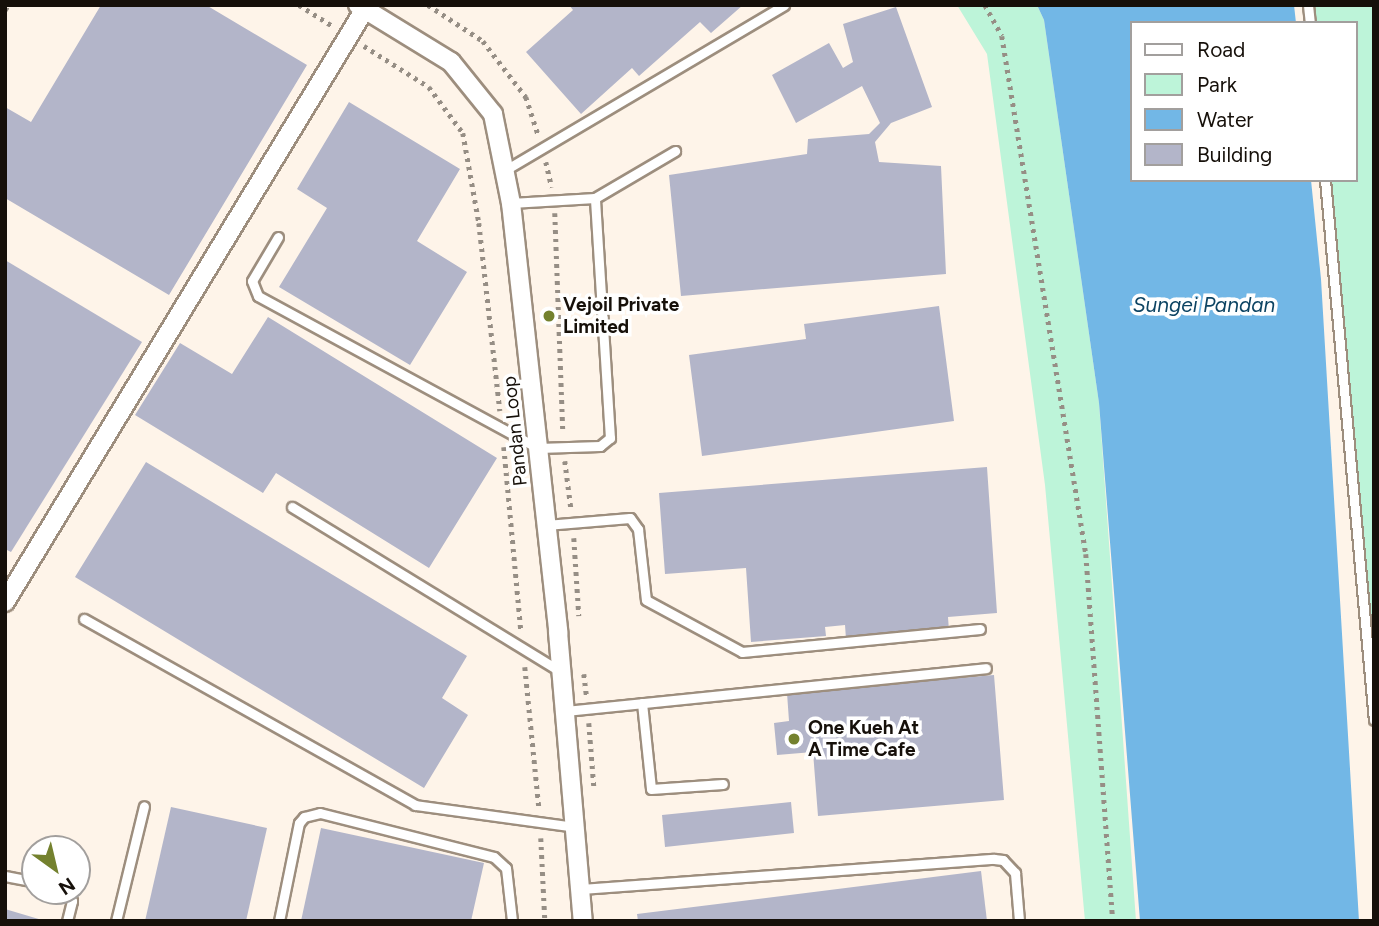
<!DOCTYPE html>
<style>
body{margin:0}
#map{position:relative;width:1379px;height:926px;overflow:hidden;background:#fef4e9;font-family:Figtree,sans-serif}
div>[style]{position:absolute}
[style*='--x']{left:calc(var(--x)*1px);top:calc(var(--y)*1px);width:calc(var(--w)*1px);rotate:calc(var(--a)*1deg)}
.green>*{inset:0;background:#bdf4d9}
.water>*{inset:0;background:#72b7e6}
.building>*{inset:0;background:#b3b5c9}
.path>*{height:4.5px;margin-top:-2.25px;transform-origin:0;background:repeating-linear-gradient(90deg,#968e85 0 3.5px,transparent 0 8.5px)}
.roads{filter:drop-shadow(2px 0 #9d8e7e) drop-shadow(-2px 0 #9d8e7e) drop-shadow(0 2px #9d8e7e) drop-shadow(0 -2px #9d8e7e)}
.service>*{height:9px;margin:-4.5px;padding:0 4.5px;transform-origin:4.5px;border-radius:4.5px;background:#fff}
.minor>*{height:18px;margin:-9px;padding:0 9px;transform-origin:9px;border-radius:9px;background:#fff}
.dots>*{width:19px;height:19px;translate:-50% -50%;box-sizing:border-box;border:4px solid #fff;border-radius:50%}
span{translate:-50% -50%;white-space:nowrap;text-align:center;line-height:1.15;-webkit-text-stroke:7px #fff;paint-order:stroke}
.poi-label{font-size:19px;color:#16100a;font-weight:700}
.left{translate:0 -50%;text-align:left}
.street-label{font-size:19px;color:#16100a}
.water-label{font-size:21px;color:#0d4463;font-style:italic}
.frame{position:absolute;inset:0;border:7px solid #16100a;pointer-events:none}
.legend{position:absolute;left:1130px;top:21px;width:228px;height:161px;box-sizing:border-box;background:#fff;border:2px solid #a29f9d;margin:0;padding:9px 12px;list-style:none;font-size:21px;color:#16100a}
.legend li{display:flex;align-items:center;gap:14px;height:35px}
.legend b{width:35px;border:2px solid #a29f9d}
.north{position:absolute;left:21px;top:835px;width:70px;height:70px;box-sizing:border-box;background:#fff;border:2px solid #a29f9d;border-radius:50%;rotate:146deg;font-size:19px;font-weight:700;line-height:28px;text-align:center;color:#16100a}
.north::after{content:'';display:block;margin:auto;width:24px;height:32px;background:#74812e;clip-path:polygon(50% 0,100% 100%,50% 72%,0 100%)}
</style>
<div id="map">
<div class="green">
<div style="clip-path:polygon(957px 5px,1037px 5px,1044px 20px,1099px 403px,1136px 921px,1085px 921px,1045px 485px,987px 54px)"></div>
<div style="clip-path:polygon(1308px 5px,1374px 5px,1374px 720px,1325px 180px,1356px 180px,1356px 23px,1310px 23px)"></div>
</div>
<div class="water">
<div style="clip-path:polygon(1037px 5px,1294px 5px,1296px 23px,1132px 23px,1132px 180px,1311px 180px,1321px 279px,1359px 921px,1140px 921px,1099px 403px,1044px 20px)"></div>
</div>
<div class="building">
<div style="clip-path:polygon(101px 5px,206px 5px,307px 65px,169px 295px,5px 198px,5px 107px,31px 122px)"></div>
<div style="clip-path:polygon(569px 5px,743px 5px,711px 33px,700px 22px,639px 76px,632px 68px,581px 114px,526px 52px,573px 10px)"></div>
<div style="clip-path:polygon(896px 7px,932px 107px,891px 123px,875px 142px,879px 162px,941px 166px,946px 274px,681px 296px,669px 175px,807px 154px,808px 139px,869px 134px,880px 123px,862px 86px,796px 123px,772px 75px,829px 43px,843px 68px,853px 62px,843px 24px)"></div>
<div style="clip-path:polygon(349px 102px,460px 169px,417px 241px,467px 272px,410px 365px,279px 287px,327px 208px,297px 189px)"></div>
<div style="clip-path:polygon(5px 260px,142px 342px,11px 552px,5px 549px)"></div>
<div style="clip-path:polygon(939px 306px,954px 421px,702px 456px,689px 355px,806px 339px,804px 324px)"></div>
<div style="clip-path:polygon(268px 317px,497px 458px,429px 568px,276px 473px,263px 493px,135px 415px,180px 343px,232px 374px)"></div>
<div style="clip-path:polygon(146px 462px,467px 656px,442px 698px,468px 715px,424px 788px,75px 577px)"></div>
<div style="clip-path:polygon(987px 467px,997px 613px,948px 617px,949px 631px,846px 639px,845px 625px,825px 627px,826px 636px,751px 642px,746px 568px,665px 574px,659px 493px)"></div>
<div style="clip-path:polygon(994px 675px,1004px 800px,818px 816px,813px 752px,777px 755px,774px 723px,789px 721px,787px 693px)"></div>
<div style="clip-path:polygon(791px 802px,794px 833px,665px 847px,662px 815px)"></div>
<div style="clip-path:polygon(171px 807px,267px 828px,246px 921px,145px 921px)"></div>
<div style="clip-path:polygon(321px 828px,484px 863px,471px 921px,301px 921px)"></div>
<div style="clip-path:polygon(981px 871px,987px 921px,638px 921px,637px 914px)"></div>
<div style="clip-path:polygon(5px 909px,42px 920px,42px 921px,5px 921px)"></div>
</div>
<div class="path">
<div style="--x:299;--y:5;--w:40;--a:32"></div>
<div style="--x:428;--y:5;--w:66;--a:33.2"></div>
<div style="--x:483;--y:41;--w:71;--a:52.5"></div>
<div style="--x:526;--y:97;--w:38;--a:72"></div>
<div style="--x:985;--y:5;--w:35;--a:61"></div>
<div style="--x:1002;--y:36;--w:525;--a:80.79"></div>
<div style="--x:1086;--y:554;--w:368;--a:85.8"></div>
<div style="--x:5;--y:10;--w:6;--a:-59"></div>
<div style="--x:364;--y:46;--w:77;--a:32.2"></div>
<div style="--x:429;--y:87;--w:57;--a:53.5"></div>
<div style="--x:463;--y:133;--w:91;--a:79.9"></div>
<div style="--x:479;--y:223;--w:189;--a:83.6"></div>
<div style="--x:546;--y:162;--w:26;--a:77"></div>
<div style="--x:555;--y:213;--w:219;--a:87.9"></div>
<div style="--x:504;--y:447;--w:184;--a:84.7"></div>
<div style="--x:565;--y:461;--w:47;--a:82.7"></div>
<div style="--x:574;--y:538;--w:78;--a:86.3"></div>
<div style="--x:525;--y:667;--w:142;--a:84.3"></div>
<div style="--x:584;--y:674;--w:23;--a:83"></div>
<div style="--x:589;--y:723;--w:64;--a:85.5"></div>
<div style="--x:541;--y:838;--w:83;--a:87.2"></div>
</div>
<div class="roads">
<div class="service">
<div style="--x:1308;--y:5;--w:18;--a:84"></div>
<div style="--x:507;--y:169;--w:322;--a:-30.6"></div>
<div style="--x:1325;--y:180;--w:542;--a:84.82"></div>
<div style="--x:511;--y:203;--w:84;--a:-3.4"></div>
<div style="--x:595;--y:198;--w:93;--a:-30.4"></div>
<div style="--x:278;--y:237;--w:51;--a:120.6"></div>
<div style="--x:252;--y:281;--w:16;--a:68"></div>
<div style="--x:258;--y:296;--w:319;--a:28.5"></div>
<div style="--x:538;--y:448;--w:62;--a:-1.8"></div>
<div style="--x:600;--y:446;--w:13;--a:-39"></div>
<div style="--x:610;--y:438;--w:240;--a:-93.6"></div>
<div style="--x:292;--y:507;--w:314;--a:31.5"></div>
<div style="--x:546;--y:525;--w:84;--a:-4.8"></div>
<div style="--x:630;--y:518;--w:14;--a:54"></div>
<div style="--x:638;--y:529;--w:71;--a:83.6"></div>
<div style="--x:646;--y:600;--w:109;--a:28.4"></div>
<div style="--x:742;--y:652;--w:239;--a:-5.5"></div>
<div style="--x:84;--y:619;--w:380;--a:29.3"></div>
<div style="--x:415;--y:805;--w:162;--a:7.8"></div>
<div style="--x:642;--y:703;--w:86;--a:84"></div>
<div style="--x:651;--y:789;--w:72;--a:-4"></div>
<div style="--x:565;--y:711;--w:423;--a:-5.8"></div>
<div style="--x:5;--y:876;--w:31;--a:11"></div>
<div style="--x:581;--y:889;--w:414;--a:-4.2"></div>
<div style="--x:994;--y:859;--w:9;--a:6"></div>
<div style="--x:1003;--y:860;--w:18;--a:47"></div>
<div style="--x:1015;--y:873;--w:48;--a:85.2"></div>
<div style="--x:67;--y:921;--w:21;--a:-76"></div>
<div style="--x:72;--y:901;--w:11;--a:-117"></div>
<div style="--x:116;--y:921;--w:118;--a:-76.3"></div>
<div style="--x:279;--y:921;--w:100;--a:-78.5"></div>
<div style="--x:299;--y:823;--w:8;--a:-50"></div>
<div style="--x:304;--y:817;--w:16;--a:-14"></div>
<div style="--x:320;--y:813;--w:179;--a:14.2"></div>
<div style="--x:494;--y:857;--w:16;--a:43"></div>
<div style="--x:506;--y:868;--w:53;--a:83.5"></div>
</div>
<div class="minor">
<div style="--x:358;--y:5;--w:109;--a:31.5"></div>
<div style="--x:451;--y:62;--w:67;--a:51.1"></div>
<div style="--x:493;--y:114;--w:91;--a:78.6"></div>
<div style="--x:511;--y:203;--w:432;--a:83.7"></div>
<div style="--x:558;--y:632;--w:290;--a:85.1"></div>
<div style="--x:5;--y:602;--w:694;--a:-58.74"></div>
</div>
</div>
<div class="dots">
<div style="left:549px;top:316px;background:#74812e"></div>
<div style="left:794px;top:739px;background:#74812e"></div>
</div>
<div class="poi-label">
<span class="left" style="left:563px;top:316px">Vejoil Private<br>Limited</span>
<span class="left" style="left:808px;top:739px">One Kueh At<br>A Time Cafe</span>
</div>
<div class="street-label">
<span style="left:515px;top:431px;rotate:-96deg">Pandan Loop</span>
</div>
<div class="water-label">
<span style="left:1204px;top:305px">Sungei Pandan</span>
</div>
<div class="frame"></div>
<ul class="legend">
<li><b style="height:9px;background:#fff"></b>Road</li>
<li><b style="height:19px;background:#bdf4d9"></b>Park</li>
<li><b style="height:19px;background:#72b7e6"></b>Water</li>
<li><b style="height:19px;background:#b3b5c9"></b>Building</li>
</ul>
<div class="north">N</div>
</div>
